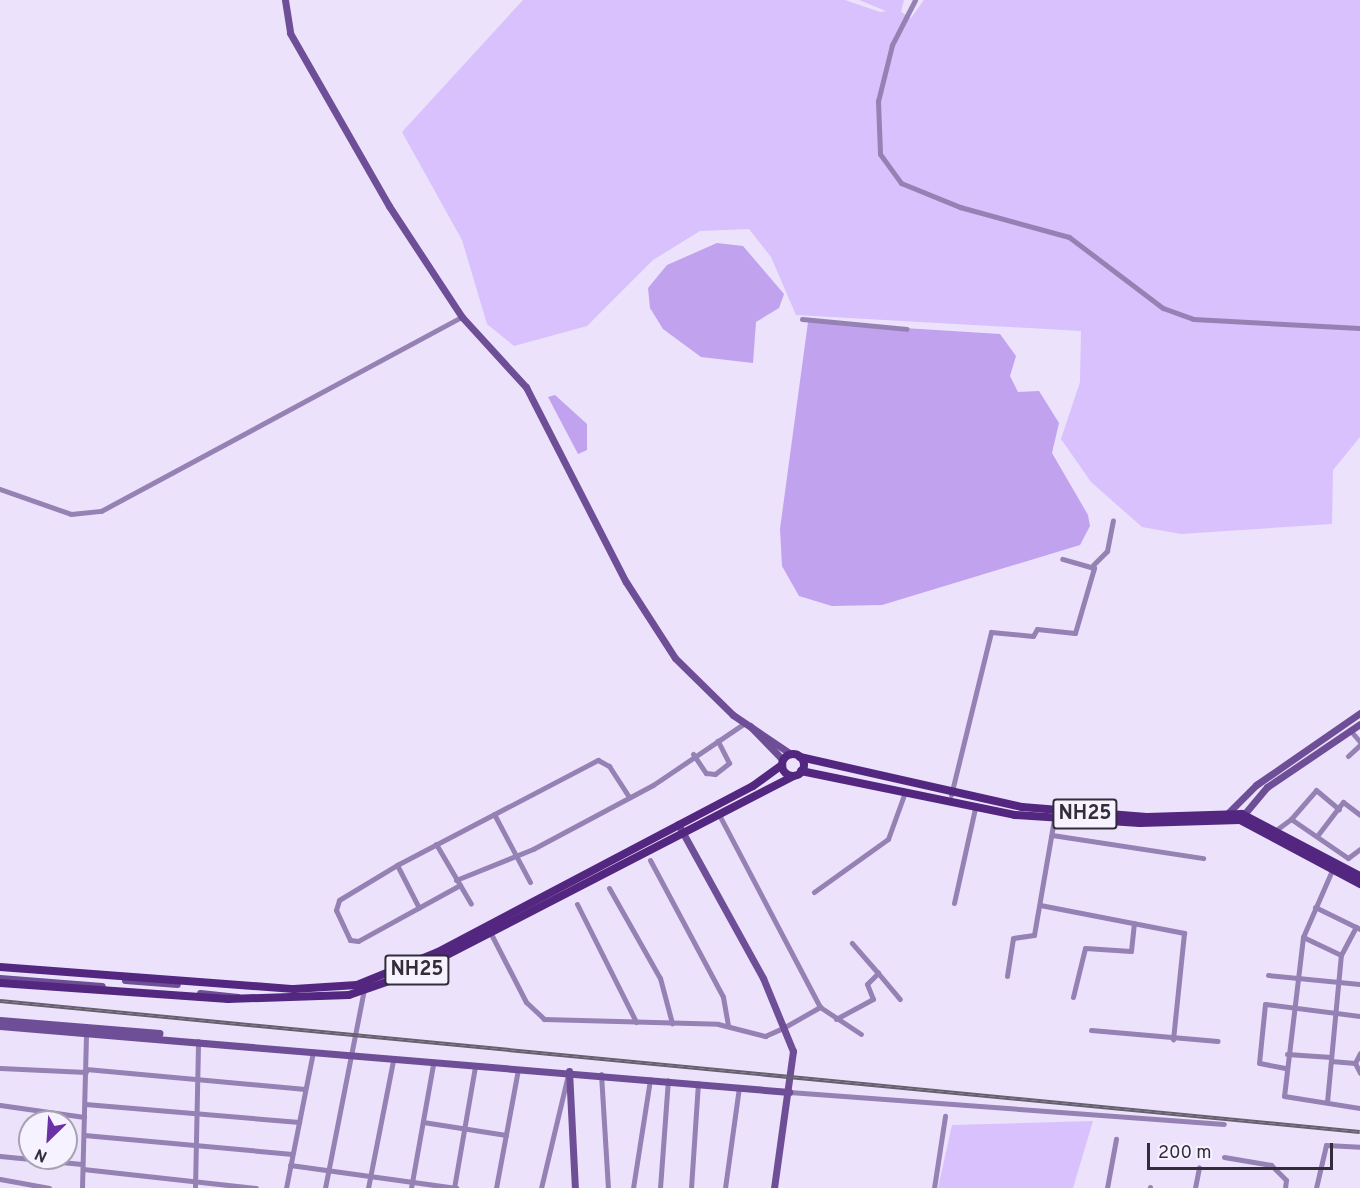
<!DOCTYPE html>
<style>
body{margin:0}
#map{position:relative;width:1360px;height:1188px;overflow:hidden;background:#ece2fb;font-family:Overpass,sans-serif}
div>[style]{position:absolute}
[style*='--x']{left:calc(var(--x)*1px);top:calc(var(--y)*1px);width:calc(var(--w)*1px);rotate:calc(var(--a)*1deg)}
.green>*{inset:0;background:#d8c1fc}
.water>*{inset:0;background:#c1a2ee}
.street>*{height:5px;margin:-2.5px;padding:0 2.5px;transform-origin:2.5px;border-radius:2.5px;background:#9581b3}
.secondary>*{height:7px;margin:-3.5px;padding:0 3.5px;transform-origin:3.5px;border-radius:3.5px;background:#6e4e96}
.primary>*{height:8px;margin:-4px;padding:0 4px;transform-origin:4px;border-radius:4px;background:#532680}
.primary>.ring{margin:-4px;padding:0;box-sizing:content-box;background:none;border:8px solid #532680;border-radius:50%}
.rail>*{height:4px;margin-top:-2px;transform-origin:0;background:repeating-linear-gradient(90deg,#f7f2ff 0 4.5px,#655f6e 0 9px);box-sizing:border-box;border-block:2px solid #655f6e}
span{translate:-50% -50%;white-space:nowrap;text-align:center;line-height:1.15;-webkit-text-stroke:6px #f7f2ff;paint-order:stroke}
.shield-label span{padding:2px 4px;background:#f7f2ff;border:2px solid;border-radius:4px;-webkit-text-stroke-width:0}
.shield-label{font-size:20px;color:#322d39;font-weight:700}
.north{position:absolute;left:18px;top:1110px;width:60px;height:60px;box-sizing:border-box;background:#f7f2ff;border:2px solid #a8a3b0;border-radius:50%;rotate:205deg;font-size:16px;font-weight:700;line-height:24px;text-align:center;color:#322d39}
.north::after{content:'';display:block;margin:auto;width:21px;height:27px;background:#6c30a6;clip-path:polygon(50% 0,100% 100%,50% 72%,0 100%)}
.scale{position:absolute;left:1147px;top:1143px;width:186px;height:27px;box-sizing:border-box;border:3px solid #322d39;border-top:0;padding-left:8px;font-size:18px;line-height:21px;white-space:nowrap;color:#322d39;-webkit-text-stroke:4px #f7f2ff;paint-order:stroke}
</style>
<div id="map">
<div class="green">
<div style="clip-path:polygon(523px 0,845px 0,880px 12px,886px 11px,859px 0,904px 0,901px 12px,911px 18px,924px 0,1360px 0,1360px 437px,1333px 470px,1332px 524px,1181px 534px,1142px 527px,1091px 482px,1061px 439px,1080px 382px,1081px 331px,796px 315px,771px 257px,749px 229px,700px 231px,653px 260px,587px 326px,514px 346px,487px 324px,462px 240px,402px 132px)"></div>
<div style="clip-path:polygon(1093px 1121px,1073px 1188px,938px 1188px,952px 1125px)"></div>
</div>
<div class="water">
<div style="clip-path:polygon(717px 243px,743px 246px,784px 294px,779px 308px,756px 322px,753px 363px,701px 357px,663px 329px,650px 308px,648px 288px,667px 265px)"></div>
<div style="clip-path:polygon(808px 322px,1000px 334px,1016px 356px,1010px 376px,1018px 392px,1039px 391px,1059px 423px,1052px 453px,1088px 515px,1090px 526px,1080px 545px,882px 605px,832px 606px,799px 596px,782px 566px,780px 529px)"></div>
<div style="clip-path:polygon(555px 395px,587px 424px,587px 450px,578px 454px,548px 397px)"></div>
</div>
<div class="street">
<div style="--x:915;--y:0;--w:51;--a:117.1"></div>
<div style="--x:892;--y:45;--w:58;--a:104"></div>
<div style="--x:878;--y:101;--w:53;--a:87.8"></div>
<div style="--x:880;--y:154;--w:36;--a:54"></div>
<div style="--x:901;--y:183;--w:64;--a:22.1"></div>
<div style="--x:960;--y:207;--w:113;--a:15.4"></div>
<div style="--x:1069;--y:237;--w:118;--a:37.1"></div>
<div style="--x:1163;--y:308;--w:32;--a:20"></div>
<div style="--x:1193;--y:319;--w:167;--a:3.1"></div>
<div style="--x:802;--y:319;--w:105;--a:5.4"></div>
<div style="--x:0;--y:489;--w:75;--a:19.4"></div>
<div style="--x:71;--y:514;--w:30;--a:-6"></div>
<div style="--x:101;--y:511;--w:410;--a:-28.3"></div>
<div style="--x:1093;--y:565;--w:20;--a:-45"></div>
<div style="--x:1107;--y:551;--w:31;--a:-79"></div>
<div style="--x:1350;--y:730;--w:16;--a:50"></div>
<div style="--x:693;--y:754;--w:23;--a:56"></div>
<div style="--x:706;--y:773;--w:9;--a:6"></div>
<div style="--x:715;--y:774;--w:18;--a:-38"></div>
<div style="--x:729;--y:763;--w:25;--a:-117"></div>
<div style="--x:1348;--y:756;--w:16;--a:-43"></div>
<div style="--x:951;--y:795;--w:168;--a:-76.2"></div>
<div style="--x:991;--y:632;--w:42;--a:5.4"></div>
<div style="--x:1033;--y:636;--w:8;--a:-60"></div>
<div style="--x:1037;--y:629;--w:38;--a:6"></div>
<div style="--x:1075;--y:633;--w:68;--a:-73.7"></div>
<div style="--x:1094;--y:568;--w:33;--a:-164"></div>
<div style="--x:494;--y:814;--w:77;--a:62.1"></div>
<div style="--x:1291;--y:819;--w:38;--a:-49"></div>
<div style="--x:1316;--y:790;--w:30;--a:40"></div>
<div style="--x:1276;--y:830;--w:19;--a:-36"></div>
<div style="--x:1291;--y:819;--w:69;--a:34.4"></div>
<div style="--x:1348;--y:858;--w:15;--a:-37"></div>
<div style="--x:1052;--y:835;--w:153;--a:8.7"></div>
<div style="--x:1317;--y:836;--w:43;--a:-52.6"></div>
<div style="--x:1343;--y:802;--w:21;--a:37"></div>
<div style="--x:436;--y:844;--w:69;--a:59.7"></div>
<div style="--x:650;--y:860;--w:155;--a:61.9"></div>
<div style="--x:723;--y:997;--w:28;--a:80"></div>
<div style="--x:397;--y:865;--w:48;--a:62.9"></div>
<div style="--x:1333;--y:868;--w:75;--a:113.5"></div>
<div style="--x:1303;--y:937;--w:160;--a:96.8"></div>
<div style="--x:1284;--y:1096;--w:77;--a:9"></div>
<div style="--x:456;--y:880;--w:83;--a:-21.9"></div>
<div style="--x:533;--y:849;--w:136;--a:-28.1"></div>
<div style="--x:653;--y:785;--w:111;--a:-34"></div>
<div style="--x:460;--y:885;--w:116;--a:151.2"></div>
<div style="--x:358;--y:941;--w:8;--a:-173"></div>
<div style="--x:350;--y:940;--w:33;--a:-115"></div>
<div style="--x:336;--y:910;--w:10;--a:-73"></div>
<div style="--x:339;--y:900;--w:68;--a:-31.1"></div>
<div style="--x:397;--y:865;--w:227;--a:-27.6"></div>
<div style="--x:598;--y:760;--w:13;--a:29"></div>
<div style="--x:609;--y:766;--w:37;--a:57"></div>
<div style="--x:609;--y:888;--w:103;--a:60.5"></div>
<div style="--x:660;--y:978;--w:47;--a:75.1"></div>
<div style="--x:814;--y:892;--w:91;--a:-35.6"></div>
<div style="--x:888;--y:839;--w:50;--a:-70.1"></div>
<div style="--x:954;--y:903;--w:97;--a:-77.5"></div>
<div style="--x:577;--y:904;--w:132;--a:63.4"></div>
<div style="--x:1040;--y:905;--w:147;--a:11"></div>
<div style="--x:1184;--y:933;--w:107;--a:95.9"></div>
<div style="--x:1315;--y:907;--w:50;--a:26.1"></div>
<div style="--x:490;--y:932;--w:79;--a:62.8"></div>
<div style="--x:526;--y:1002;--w:25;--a:43"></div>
<div style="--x:544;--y:1019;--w:174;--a:1.6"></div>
<div style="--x:718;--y:1024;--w:49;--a:14.3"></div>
<div style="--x:765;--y:1036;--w:20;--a:-24"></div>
<div style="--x:783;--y:1028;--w:43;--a:-29.6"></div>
<div style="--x:820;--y:1007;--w:219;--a:-117.7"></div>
<div style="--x:1303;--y:937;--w:42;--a:25.3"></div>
<div style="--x:878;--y:973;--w:34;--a:50"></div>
<div style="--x:1268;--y:975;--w:92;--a:5.6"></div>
<div style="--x:1007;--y:976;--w:38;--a:-81"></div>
<div style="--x:1013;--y:938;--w:21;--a:-8"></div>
<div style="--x:1034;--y:935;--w:118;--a:-80.2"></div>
<div style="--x:1073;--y:997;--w:50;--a:-76.2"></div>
<div style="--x:1085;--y:948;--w:46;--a:3.7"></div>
<div style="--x:1131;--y:951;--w:28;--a:-84"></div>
<div style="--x:820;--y:1007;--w:49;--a:33.4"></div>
<div style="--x:836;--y:1019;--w:42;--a:-28.4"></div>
<div style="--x:873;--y:999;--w:16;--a:-112"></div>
<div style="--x:867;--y:984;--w:16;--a:-45"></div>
<div style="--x:878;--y:973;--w:40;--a:-131"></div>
<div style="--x:1091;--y:1030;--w:127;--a:5"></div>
<div style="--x:1287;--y:1054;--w:44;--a:3.9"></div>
<div style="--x:1331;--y:1061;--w:24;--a:5"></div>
<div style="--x:1355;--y:1063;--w:11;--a:63"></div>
<div style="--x:1355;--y:1063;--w:11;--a:-63"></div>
<div style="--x:0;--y:1068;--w:86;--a:2.7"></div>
<div style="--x:1285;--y:1068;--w:26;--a:-169"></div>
<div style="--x:1259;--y:1063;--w:59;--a:-84.2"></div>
<div style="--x:1265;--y:1004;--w:96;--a:7.2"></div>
<div style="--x:86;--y:1069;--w:220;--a:5.2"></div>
<div style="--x:601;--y:1074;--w:114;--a:86.5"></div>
<div style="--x:789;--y:1092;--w:436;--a:4.2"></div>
<div style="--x:1327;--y:1102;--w:148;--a:-84.6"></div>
<div style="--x:1341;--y:955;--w:32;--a:-62"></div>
<div style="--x:85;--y:1104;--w:215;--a:4.8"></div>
<div style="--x:0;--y:1105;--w:85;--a:8.1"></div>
<div style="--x:423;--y:1122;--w:84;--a:8.9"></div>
<div style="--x:84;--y:1135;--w:209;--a:5.2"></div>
<div style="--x:0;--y:1156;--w:82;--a:5.6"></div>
<div style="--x:1224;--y:1157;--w:48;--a:9.7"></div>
<div style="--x:1271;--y:1165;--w:21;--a:45"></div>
<div style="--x:1286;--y:1180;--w:8;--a:97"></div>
<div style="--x:290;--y:1165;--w:168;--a:7.9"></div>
<div style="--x:83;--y:1169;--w:174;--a:6.3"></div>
<div style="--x:0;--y:1179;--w:50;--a:10.4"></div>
<div style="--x:82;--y:1188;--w:156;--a:-88.5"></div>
<div style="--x:195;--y:1188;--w:147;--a:-88.8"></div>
<div style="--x:286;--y:1188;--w:139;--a:-78.8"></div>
<div style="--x:325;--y:1188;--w:203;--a:-78.9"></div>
<div style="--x:368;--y:1188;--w:130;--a:-78.9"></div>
<div style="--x:411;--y:1188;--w:126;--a:-79.9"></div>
<div style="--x:454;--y:1188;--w:124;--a:-80.2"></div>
<div style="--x:496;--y:1188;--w:121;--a:-79.5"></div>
<div style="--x:541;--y:1188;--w:116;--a:-76.6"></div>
<div style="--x:633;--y:1188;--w:110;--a:-81.1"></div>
<div style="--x:660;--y:1188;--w:108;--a:-85.8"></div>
<div style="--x:691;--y:1188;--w:105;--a:-86.2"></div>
<div style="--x:725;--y:1188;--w:102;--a:-82.1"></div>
<div style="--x:934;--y:1188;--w:73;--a:-81.3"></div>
<div style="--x:1107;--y:1188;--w:50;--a:-79.6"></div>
<div style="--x:1150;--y:1188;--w:1;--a:-90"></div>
<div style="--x:1195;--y:1188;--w:21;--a:-79"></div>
<div style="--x:1316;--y:1188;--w:44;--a:-76.9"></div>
<div style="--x:1326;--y:1145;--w:34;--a:3"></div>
</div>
<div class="secondary">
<div style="--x:285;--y:0;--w:33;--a:81"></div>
<div style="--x:290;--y:33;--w:199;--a:60.2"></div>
<div style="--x:389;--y:206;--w:133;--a:56.7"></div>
<div style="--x:462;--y:317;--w:95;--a:47.6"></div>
<div style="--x:526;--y:387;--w:219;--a:62.9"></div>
<div style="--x:626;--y:582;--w:90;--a:57.2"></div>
<div style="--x:675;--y:658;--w:81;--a:44.5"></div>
<div style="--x:733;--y:715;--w:70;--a:33.9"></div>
<div style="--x:750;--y:726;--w:47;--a:45.9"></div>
<div style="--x:1225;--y:816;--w:44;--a:-45"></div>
<div style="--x:1256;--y:785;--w:126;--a:-34.7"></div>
<div style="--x:1241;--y:818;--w:40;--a:-50"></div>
<div style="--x:1267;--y:787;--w:112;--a:-34.1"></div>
<div style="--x:678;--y:824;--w:176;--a:61.1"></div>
<div style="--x:763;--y:978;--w:79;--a:67.7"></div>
<div style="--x:793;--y:1051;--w:138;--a:97.9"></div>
<div style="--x:0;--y:978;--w:102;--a:4.5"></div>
<div style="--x:125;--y:980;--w:52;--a:4.4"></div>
<div style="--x:200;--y:993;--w:38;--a:6"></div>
<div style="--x:0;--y:1020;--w:160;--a:4.7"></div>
<div style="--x:0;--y:1026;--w:792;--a:4.78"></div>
<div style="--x:569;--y:1071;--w:117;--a:87.1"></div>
</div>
<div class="primary">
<div class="ring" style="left:782px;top:754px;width:14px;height:14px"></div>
<div style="--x:800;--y:757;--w:228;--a:12.7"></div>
<div style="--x:1022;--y:807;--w:125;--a:4.6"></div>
<div style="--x:1147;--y:817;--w:95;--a:-1.8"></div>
<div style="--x:1242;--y:814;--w:133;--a:27.7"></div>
<div style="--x:801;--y:771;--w:218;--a:11.6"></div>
<div style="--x:1015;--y:815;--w:125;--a:3.7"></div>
<div style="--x:1140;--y:823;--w:100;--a:-1.7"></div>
<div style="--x:1240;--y:820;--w:136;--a:28.1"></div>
<div style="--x:0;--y:967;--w:295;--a:4.3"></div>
<div style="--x:294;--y:989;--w:63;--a:-3.6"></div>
<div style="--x:357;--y:985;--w:87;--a:-22.2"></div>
<div style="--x:438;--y:952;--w:356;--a:-27.8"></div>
<div style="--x:753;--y:786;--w:36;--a:-36"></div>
<div style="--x:0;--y:983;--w:229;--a:4"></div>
<div style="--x:228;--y:999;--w:121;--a:-1.9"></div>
<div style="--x:349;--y:995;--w:67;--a:-19.2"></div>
<div style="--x:412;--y:973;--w:429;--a:-27.3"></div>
</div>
<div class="rail">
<div style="--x:0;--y:1001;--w:1366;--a:5.5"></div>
</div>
<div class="shield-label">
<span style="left:1085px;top:814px">NH25</span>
<span style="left:417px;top:970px">NH25</span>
</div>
<div class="north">N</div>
<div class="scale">200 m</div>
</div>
